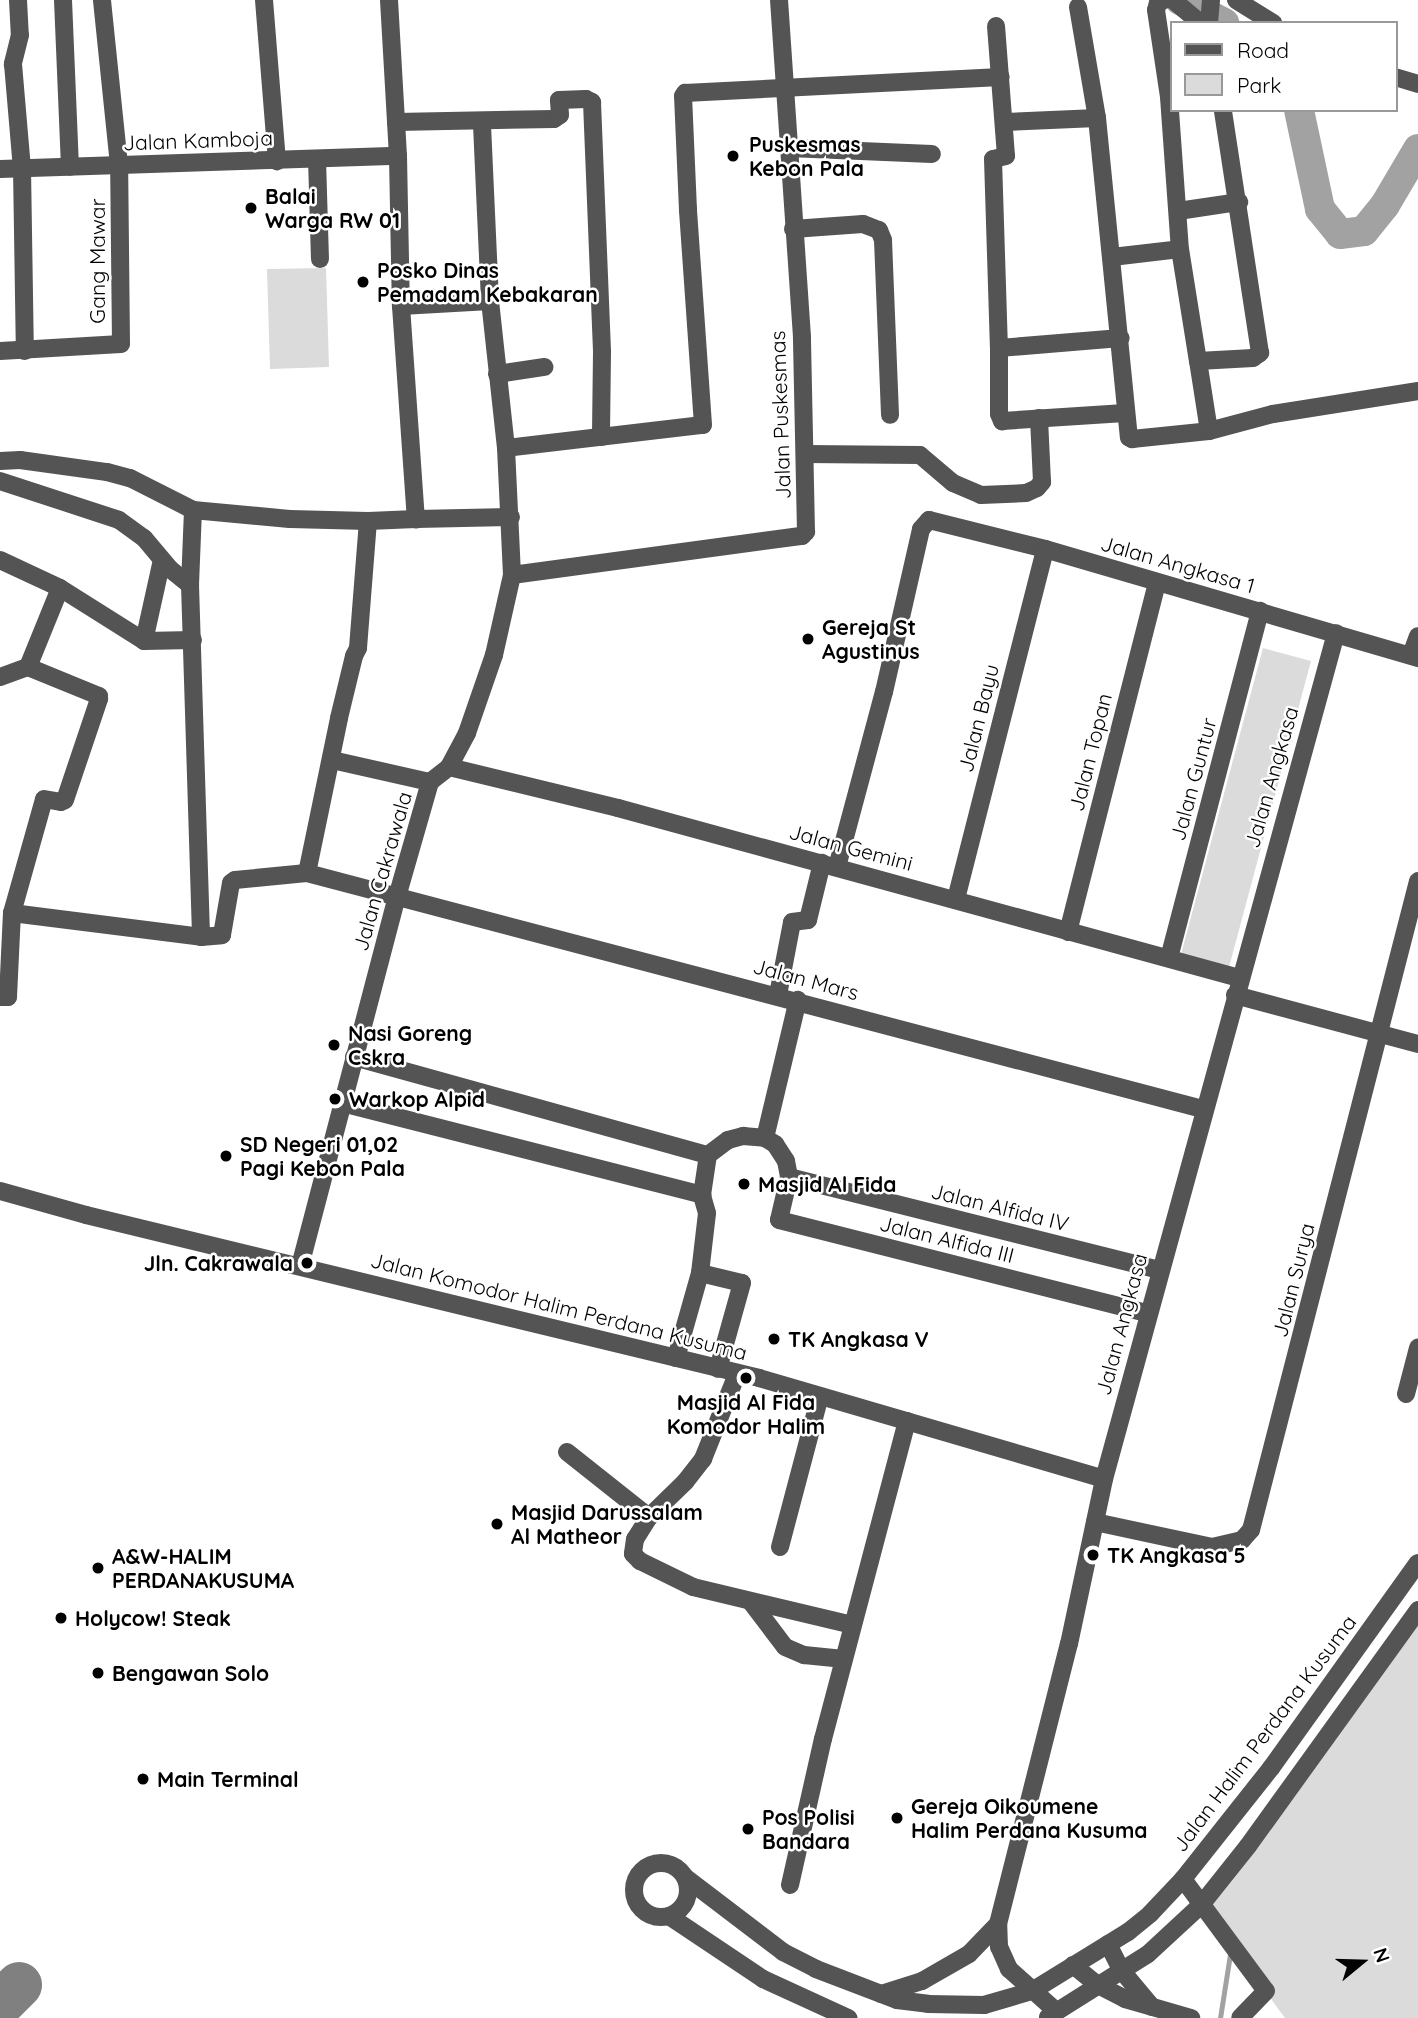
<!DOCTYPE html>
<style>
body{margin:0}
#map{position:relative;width:1418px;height:2018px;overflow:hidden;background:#fff;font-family:Quicksand,sans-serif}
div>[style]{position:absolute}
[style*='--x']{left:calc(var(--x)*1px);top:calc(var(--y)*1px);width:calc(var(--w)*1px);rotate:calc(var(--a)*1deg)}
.green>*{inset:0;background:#dbdbdb}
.stream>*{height:5px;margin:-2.5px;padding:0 2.5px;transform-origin:2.5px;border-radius:2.5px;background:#a2a2a2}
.river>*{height:30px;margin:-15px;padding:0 15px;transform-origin:15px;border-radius:15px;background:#a2a2a2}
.taxiway>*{height:46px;margin:-23px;padding:0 23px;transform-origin:23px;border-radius:23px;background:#808080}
.minor>*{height:18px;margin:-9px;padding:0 9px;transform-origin:9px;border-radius:9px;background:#545454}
.minor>.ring{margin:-9px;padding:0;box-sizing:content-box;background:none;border:18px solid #545454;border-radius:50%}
.dots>*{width:19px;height:19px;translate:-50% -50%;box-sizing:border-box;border:4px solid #fff;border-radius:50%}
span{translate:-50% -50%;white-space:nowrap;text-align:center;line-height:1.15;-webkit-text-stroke:5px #fff;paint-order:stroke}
.street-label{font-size:21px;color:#000}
.poi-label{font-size:21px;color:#000;font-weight:700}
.left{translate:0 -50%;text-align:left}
.right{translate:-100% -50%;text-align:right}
.legend{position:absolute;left:1170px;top:21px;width:228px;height:91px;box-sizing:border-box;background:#fff;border:2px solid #999;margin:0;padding:9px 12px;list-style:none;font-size:21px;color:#000}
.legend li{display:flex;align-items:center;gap:14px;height:35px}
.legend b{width:35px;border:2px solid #999}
.north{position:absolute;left:1327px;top:1927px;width:70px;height:70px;-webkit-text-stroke:5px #fff;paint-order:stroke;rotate:71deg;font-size:19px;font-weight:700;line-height:28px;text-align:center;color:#000}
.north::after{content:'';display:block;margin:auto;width:24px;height:32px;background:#000;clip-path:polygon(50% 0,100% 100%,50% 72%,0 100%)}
</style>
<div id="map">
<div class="green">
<div style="clip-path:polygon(326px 268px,329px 367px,270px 369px,267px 269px)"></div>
<div style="clip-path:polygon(1263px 648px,1311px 661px,1228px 971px,1180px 958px)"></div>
<div style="clip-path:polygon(1418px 1610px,1418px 2018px,1285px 2018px,1201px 1905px)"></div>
</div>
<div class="stream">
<div style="--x:1220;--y:2018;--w:65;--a:-81.1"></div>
</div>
<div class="river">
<div style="--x:1180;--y:0;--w:50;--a:27.6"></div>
<div style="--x:1299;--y:110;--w:101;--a:78"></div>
<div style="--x:1320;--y:209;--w:32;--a:51"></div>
<div style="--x:1340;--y:234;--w:24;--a:-7"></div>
<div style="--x:1364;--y:231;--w:33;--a:-51"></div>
<div style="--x:1385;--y:205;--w:65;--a:-59.5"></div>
</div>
<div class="taxiway">
<div style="--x:0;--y:2004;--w:27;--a:-45"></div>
</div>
<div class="minor">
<div style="--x:18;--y:0;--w:35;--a:87"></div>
<div style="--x:20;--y:35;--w:30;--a:104"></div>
<div style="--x:13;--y:64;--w:104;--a:85.1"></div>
<div style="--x:22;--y:168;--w:183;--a:89.1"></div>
<div style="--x:63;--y:0;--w:167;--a:87.6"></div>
<div style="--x:264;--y:0;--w:162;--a:85.4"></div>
<div style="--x:389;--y:0;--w:156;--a:86.7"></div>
<div style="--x:398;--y:156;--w:150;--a:88.9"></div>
<div style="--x:401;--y:306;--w:214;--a:86"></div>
<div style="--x:416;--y:519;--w:95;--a:-1.2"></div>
<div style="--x:1164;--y:0;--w:7;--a:153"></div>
<div style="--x:1158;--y:3;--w:7;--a:106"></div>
<div style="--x:1156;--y:10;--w:88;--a:81.5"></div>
<div style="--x:1169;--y:97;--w:152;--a:85.9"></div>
<div style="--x:1180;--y:249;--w:113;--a:80.9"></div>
<div style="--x:1173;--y:0;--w:35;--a:40"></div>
<div style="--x:1236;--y:0;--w:44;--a:31.9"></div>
<div style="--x:1078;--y:7;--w:113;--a:80.3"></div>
<div style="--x:1097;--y:118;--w:321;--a:84.3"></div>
<div style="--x:1129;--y:437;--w:4;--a:34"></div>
<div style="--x:1132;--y:439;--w:77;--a:-5.9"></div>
<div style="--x:1209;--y:431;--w:66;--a:-14.9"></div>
<div style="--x:1273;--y:414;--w:147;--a:-9"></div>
<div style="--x:1209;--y:23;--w:23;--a:-85"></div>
<div style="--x:996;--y:26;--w:130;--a:85.6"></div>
<div style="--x:1006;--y:156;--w:13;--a:167"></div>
<div style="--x:993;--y:159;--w:189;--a:88.2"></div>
<div style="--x:999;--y:348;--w:122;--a:-4.7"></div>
<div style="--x:1395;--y:77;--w:24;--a:17"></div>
<div style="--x:396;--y:122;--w:158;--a:-1.1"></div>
<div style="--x:554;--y:119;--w:7;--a:-34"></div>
<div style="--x:560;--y:115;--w:15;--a:-94"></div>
<div style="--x:559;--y:100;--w:27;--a:-2"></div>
<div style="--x:586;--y:99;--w:7;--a:27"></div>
<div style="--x:592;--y:102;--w:250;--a:87.7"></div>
<div style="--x:602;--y:352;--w:85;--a:90.7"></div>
<div style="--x:1005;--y:122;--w:92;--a:-2.5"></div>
<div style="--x:789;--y:148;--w:143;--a:2.4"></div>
<div style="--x:317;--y:159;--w:100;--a:88.3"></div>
<div style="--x:0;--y:169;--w:398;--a:-1.9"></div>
<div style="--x:1178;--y:211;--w:62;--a:-8.4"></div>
<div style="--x:793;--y:229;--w:70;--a:-4.1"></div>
<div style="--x:863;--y:224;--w:17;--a:21"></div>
<div style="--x:879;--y:230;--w:11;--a:68"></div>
<div style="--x:883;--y:240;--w:175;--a:87.7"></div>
<div style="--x:1112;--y:257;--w:68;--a:-6.7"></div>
<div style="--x:401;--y:306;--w:89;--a:-3.2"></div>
<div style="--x:999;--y:348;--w:66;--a:90"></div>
<div style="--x:999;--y:414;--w:8;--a:67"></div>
<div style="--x:1002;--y:421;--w:123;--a:-3.7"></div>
<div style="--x:0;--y:351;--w:121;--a:-3.3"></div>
<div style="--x:121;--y:344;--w:179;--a:-90.6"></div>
<div style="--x:119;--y:165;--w:166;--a:-95.9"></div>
<div style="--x:497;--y:374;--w:48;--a:-8.5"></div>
<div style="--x:1209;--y:431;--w:71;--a:-98.9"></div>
<div style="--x:1198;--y:361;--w:55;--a:-3.1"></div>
<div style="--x:1253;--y:358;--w:9;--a:-36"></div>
<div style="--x:1260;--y:353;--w:246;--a:-98.7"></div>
<div style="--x:506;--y:448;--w:198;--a:-6.7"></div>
<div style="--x:703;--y:425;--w:216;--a:-94"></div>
<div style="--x:688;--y:210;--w:114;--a:-92.5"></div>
<div style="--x:683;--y:96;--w:4;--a:-56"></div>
<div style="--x:685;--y:93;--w:316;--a:-2.9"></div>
<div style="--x:805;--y:454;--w:115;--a:0.5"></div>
<div style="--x:920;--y:455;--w:43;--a:40.3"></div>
<div style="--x:953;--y:483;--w:30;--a:23"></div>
<div style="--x:981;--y:495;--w:45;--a:-2.5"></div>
<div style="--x:1026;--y:493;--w:12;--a:-24"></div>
<div style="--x:1037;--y:488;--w:8;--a:-50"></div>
<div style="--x:1042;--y:482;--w:64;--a:-92.7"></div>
<div style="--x:0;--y:461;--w:20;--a:-3"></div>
<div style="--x:20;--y:460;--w:88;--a:7.9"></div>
<div style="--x:107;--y:472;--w:24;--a:15"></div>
<div style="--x:130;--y:478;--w:71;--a:26.9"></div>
<div style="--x:193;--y:510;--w:97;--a:5.3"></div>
<div style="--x:290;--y:519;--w:78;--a:1.5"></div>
<div style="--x:0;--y:481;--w:125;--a:18.1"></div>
<div style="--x:119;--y:520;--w:31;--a:36"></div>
<div style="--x:144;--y:538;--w:40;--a:50"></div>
<div style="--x:170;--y:569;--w:26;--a:39"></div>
<div style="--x:193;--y:510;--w:75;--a:92.3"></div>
<div style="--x:190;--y:585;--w:352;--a:88.2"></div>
<div style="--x:0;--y:560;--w:66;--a:25"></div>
<div style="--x:512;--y:575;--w:293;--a:-7.7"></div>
<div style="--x:802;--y:536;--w:6;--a:-45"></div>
<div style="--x:806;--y:532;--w:195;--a:-91.2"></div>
<div style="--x:802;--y:337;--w:338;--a:-93.9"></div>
<div style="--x:144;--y:641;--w:83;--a:-77.5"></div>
<div style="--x:1411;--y:655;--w:20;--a:-70"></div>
<div style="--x:0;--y:677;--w:30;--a:-20"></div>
<div style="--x:28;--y:667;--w:85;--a:-67.9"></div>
<div style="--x:60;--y:588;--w:99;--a:32.2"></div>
<div style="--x:144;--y:641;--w:49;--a:-1.2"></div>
<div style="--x:332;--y:760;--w:100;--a:12.7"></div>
<div style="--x:449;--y:767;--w:174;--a:13.6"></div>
<div style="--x:618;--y:808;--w:644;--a:15.31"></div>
<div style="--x:837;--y:867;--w:181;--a:-75"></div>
<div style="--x:884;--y:692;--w:167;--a:-77.2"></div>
<div style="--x:921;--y:529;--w:12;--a:-48"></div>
<div style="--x:929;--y:520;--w:120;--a:14"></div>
<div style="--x:1045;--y:549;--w:389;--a:16.3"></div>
<div style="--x:307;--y:873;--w:158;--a:-78.3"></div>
<div style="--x:339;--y:718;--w:64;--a:-76.4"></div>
<div style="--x:354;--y:656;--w:9;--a:-63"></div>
<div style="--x:358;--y:648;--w:127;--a:-85.5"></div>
<div style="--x:368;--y:521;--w:48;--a:-2.4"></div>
<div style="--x:956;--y:899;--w:361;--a:-75.7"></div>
<div style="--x:12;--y:913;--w:118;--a:-74.3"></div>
<div style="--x:44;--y:799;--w:17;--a:10"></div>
<div style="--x:61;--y:802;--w:4;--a:-27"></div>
<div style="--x:65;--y:800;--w:107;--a:-71.4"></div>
<div style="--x:99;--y:699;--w:3;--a:-90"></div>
<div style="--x:99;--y:696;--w:77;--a:-157.8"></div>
<div style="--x:1068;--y:932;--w:360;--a:-75.7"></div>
<div style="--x:1169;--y:958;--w:359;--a:-75.3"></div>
<div style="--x:778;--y:995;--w:74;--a:-79.1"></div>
<div style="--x:792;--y:922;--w:16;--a:-7"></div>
<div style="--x:808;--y:920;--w:59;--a:-76.2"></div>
<div style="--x:1235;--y:995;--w:189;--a:15"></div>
<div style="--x:0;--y:997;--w:8;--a:0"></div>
<div style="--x:8;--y:997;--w:84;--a:-87.3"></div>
<div style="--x:12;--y:913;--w:191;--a:7.2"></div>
<div style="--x:201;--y:937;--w:21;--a:-5"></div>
<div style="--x:222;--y:935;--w:53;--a:-80.2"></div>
<div style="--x:231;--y:883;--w:5;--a:-37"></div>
<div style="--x:235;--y:880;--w:72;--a:-5.6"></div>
<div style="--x:307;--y:873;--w:927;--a:14.76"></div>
<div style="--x:354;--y:1057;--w:367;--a:15.5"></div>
<div style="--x:342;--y:1103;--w:372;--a:14.3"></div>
<div style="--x:765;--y:1138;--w:142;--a:-76.6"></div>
<div style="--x:789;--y:1177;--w:382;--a:14.1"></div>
<div style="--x:0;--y:1191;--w:89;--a:15.6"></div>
<div style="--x:86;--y:1215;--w:692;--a:13.61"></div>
<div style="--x:759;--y:1378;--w:359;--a:16.3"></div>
<div style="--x:300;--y:1266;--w:382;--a:-75.3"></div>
<div style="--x:397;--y:897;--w:120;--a:-74"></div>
<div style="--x:430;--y:782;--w:24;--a:-38"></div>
<div style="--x:449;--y:767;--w:38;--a:-62"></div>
<div style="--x:467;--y:733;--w:83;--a:-70.9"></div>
<div style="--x:494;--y:655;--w:82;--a:-77.3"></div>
<div style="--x:512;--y:575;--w:127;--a:-92.7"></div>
<div style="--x:506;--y:448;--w:148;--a:-96.2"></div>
<div style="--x:490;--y:301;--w:179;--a:-92.6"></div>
<div style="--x:700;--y:1273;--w:43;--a:13.4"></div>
<div style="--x:742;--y:1283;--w:89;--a:105.6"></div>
<div style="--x:676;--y:1358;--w:88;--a:-74.2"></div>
<div style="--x:700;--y:1273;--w:60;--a:-83.3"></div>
<div style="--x:707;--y:1213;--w:19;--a:-106"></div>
<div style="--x:702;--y:1195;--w:40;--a:-81.5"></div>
<div style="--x:708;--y:1155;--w:25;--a:-37"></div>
<div style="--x:728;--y:1140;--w:16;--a:-15"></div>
<div style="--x:743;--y:1136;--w:22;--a:5"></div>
<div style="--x:765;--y:1138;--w:12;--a:31"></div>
<div style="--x:775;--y:1144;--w:20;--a:57"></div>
<div style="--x:786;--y:1161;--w:16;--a:79"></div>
<div style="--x:789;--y:1177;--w:44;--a:103.1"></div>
<div style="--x:779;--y:1220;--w:380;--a:14.2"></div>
<div style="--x:737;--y:1374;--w:92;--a:111.8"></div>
<div style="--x:703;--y:1459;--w:29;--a:128"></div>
<div style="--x:685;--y:1482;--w:50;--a:135.8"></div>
<div style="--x:649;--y:1517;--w:26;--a:122"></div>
<div style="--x:635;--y:1539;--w:15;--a:98"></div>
<div style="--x:633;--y:1554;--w:10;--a:45"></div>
<div style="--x:640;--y:1561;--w:59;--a:26.1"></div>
<div style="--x:693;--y:1587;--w:164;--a:13.4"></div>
<div style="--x:1406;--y:1394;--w:48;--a:-75.4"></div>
<div style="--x:567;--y:1452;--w:105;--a:38.4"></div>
<div style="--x:1095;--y:1522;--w:120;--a:12.1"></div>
<div style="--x:1212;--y:1547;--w:31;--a:-13"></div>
<div style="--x:1242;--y:1540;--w:13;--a:-48"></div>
<div style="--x:1251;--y:1530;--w:670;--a:-75.57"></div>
<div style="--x:780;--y:1547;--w:156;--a:-75.2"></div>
<div style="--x:751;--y:1602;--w:56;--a:52.9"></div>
<div style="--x:785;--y:1647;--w:21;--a:23"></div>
<div style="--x:804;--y:1655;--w:40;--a:5.7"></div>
<div class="ring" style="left:634px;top:1863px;width:36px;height:36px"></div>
<div style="--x:686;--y:1878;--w:122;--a:37.3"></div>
<div style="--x:783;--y:1952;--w:37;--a:27"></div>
<div style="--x:816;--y:1969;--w:87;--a:20.9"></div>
<div style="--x:897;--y:2000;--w:31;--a:7"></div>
<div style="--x:928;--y:2004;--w:56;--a:1"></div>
<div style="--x:984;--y:2005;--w:50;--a:-16.3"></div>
<div style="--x:1032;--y:1991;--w:113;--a:-31.6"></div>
<div style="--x:1128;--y:1932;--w:28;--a:-39"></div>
<div style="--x:1150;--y:1914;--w:48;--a:-46.7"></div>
<div style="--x:1183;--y:1879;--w:142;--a:-51.6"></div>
<div style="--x:1271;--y:1768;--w:252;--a:-54.4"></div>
<div style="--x:1183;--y:1879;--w:139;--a:53.5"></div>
<div style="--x:1266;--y:1991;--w:37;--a:134"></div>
<div style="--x:790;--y:1885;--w:150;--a:-77.3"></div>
<div style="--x:823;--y:1739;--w:329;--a:-75.2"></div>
<div style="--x:669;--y:1916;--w:113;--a:33.8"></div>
<div style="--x:763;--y:1979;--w:94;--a:24.6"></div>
<div style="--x:1108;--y:1944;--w:30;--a:63"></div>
<div style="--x:1122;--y:1971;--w:47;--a:50.2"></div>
<div style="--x:1073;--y:1965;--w:32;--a:39"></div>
<div style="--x:1098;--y:1985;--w:30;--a:27"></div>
<div style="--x:1125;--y:1999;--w:69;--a:16.1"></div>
<div style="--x:881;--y:1994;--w:43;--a:-17.6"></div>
<div style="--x:922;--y:1981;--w:54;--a:-29.9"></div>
<div style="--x:969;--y:1954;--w:42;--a:-46"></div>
<div style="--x:1056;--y:2011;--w:63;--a:-138.2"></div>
<div style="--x:1009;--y:1969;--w:24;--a:-114"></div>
<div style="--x:999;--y:1947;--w:23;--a:-92"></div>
<div style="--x:998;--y:1924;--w:289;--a:-75.8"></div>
<div style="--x:1069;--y:1644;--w:169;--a:-78"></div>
<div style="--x:1104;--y:1479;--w:877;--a:-74.66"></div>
<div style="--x:1048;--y:2017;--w:118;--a:-32.2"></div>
<div style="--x:1148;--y:1954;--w:72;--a:-42.8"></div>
<div style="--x:1201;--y:1905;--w:75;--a:-51.5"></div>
<div style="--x:1248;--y:1846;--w:291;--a:-54.2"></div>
</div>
<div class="dots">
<div style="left:733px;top:156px;background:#000"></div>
<div style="left:251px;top:208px;background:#000"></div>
<div style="left:363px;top:282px;background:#000"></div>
<div style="left:808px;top:639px;background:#000"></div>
<div style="left:334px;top:1045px;background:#000"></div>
<div style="left:335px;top:1099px;background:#000"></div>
<div style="left:226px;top:1156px;background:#000"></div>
<div style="left:744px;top:1184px;background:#000"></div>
<div style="left:307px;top:1263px;background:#000"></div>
<div style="left:774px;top:1339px;background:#000"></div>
<div style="left:746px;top:1378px;background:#000"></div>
<div style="left:497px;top:1524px;background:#000"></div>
<div style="left:1093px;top:1555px;background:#000"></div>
<div style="left:98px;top:1568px;background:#000"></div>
<div style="left:61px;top:1618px;background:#000"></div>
<div style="left:98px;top:1673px;background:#000"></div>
<div style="left:143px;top:1779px;background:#000"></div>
<div style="left:897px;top:1818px;background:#000"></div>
<div style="left:748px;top:1829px;background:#000"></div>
</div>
<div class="street-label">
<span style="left:198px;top:140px;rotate:-2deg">Jalan Kamboja</span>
<span style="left:97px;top:261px;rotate:-90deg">Gang Mawar</span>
<span style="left:780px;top:415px;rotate:-92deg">Jalan Puskesmas</span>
<span style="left:1178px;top:564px;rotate:16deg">Jalan Angkasa 1</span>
<span style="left:978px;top:718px;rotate:-76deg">Jalan Bayu</span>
<span style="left:1090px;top:752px;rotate:-76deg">Jalan Topan</span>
<span style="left:1271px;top:777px;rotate:-74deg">Jalan Angkasa</span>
<span style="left:1193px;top:779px;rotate:-75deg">Jalan Guntur</span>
<span style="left:851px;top:847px;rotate:15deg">Jalan Gemini</span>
<span style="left:382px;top:871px;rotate:-74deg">Jalan Cakrawala</span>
<span style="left:806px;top:979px;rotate:15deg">Jalan Mars</span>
<span style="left:1000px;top:1207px;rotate:14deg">Jalan Alfida IV</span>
<span style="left:947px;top:1239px;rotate:14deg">Jalan Alfida III</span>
<span style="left:1293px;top:1280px;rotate:-76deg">Jalan Surya</span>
<span style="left:559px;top:1306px;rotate:14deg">Jalan Komodor Halim Perdana Kusuma</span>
<span style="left:1121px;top:1324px;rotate:-75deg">Jalan Angkasa</span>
<span style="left:1264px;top:1733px;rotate:-53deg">Jalan Halim Perdana Kusuma</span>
</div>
<div class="poi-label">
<span class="left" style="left:749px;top:156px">Puskesmas<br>Kebon Pala</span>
<span class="left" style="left:265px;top:208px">Balai<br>Warga RW 01</span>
<span class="left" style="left:377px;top:282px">Posko Dinas<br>Pemadam Kebakaran</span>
<span class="left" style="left:822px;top:639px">Gereja St<br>Agustinus</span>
<span class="left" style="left:348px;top:1045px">Nasi Goreng<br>Cskra</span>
<span class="left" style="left:349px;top:1099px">Warkop Alpid</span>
<span class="left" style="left:240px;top:1156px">SD Negeri 01,02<br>Pagi Kebon Pala</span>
<span class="left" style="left:758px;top:1184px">Masjid Al Fida</span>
<span class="right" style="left:293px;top:1263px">Jln. Cakrawala</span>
<span class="left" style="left:788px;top:1339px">TK Angkasa V</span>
<span style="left:746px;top:1414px">Masjid Al Fida<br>Komodor Halim</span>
<span class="left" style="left:511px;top:1524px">Masjid Darussalam<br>Al Matheor</span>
<span class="left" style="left:1107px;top:1555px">TK Angkasa 5</span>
<span class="left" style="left:112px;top:1568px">A&amp;W-HALIM<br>PERDANAKUSUMA</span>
<span class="left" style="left:75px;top:1618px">Holycow! Steak</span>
<span class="left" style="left:112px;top:1673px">Bengawan Solo</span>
<span class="left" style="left:157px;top:1779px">Main Terminal</span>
<span class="left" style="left:911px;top:1818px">Gereja Oikoumene<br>Halim Perdana Kusuma</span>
<span class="left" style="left:762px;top:1829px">Pos Polisi<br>Bandara</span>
</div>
<ul class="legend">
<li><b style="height:9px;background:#545454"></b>Road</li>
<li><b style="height:19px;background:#dbdbdb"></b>Park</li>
</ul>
<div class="north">N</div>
</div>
